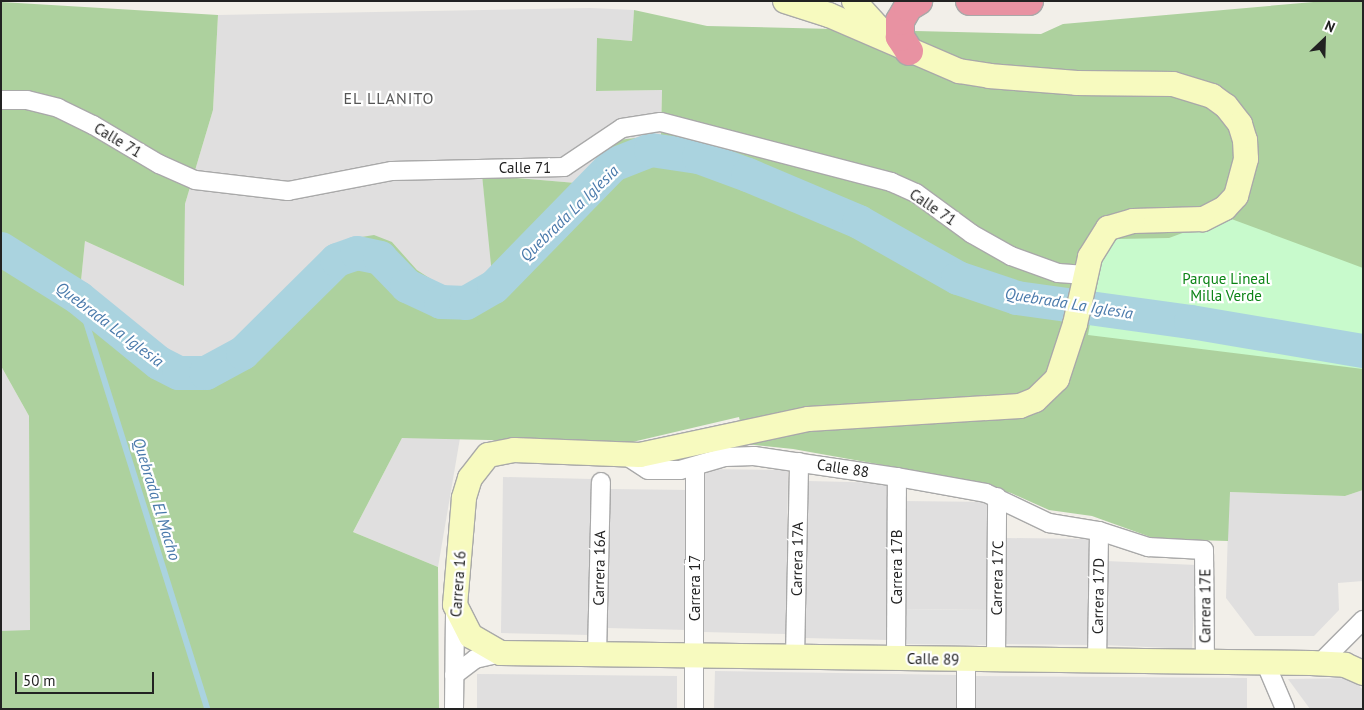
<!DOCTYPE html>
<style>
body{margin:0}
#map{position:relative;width:1364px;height:710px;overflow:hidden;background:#f2efe9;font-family:"PT Sans",sans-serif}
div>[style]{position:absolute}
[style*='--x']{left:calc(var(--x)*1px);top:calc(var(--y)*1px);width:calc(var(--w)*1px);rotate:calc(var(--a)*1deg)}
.residential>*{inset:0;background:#e0dfdf}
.forest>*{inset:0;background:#add19e}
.park>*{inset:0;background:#c8facc}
.parking>*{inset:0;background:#e2e2e2}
.stream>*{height:5.5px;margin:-2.75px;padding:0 2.75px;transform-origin:2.75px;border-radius:2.75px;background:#aad3df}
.river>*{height:34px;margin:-17px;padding:0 17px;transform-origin:17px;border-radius:17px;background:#aad3df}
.roads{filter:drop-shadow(1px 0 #a9a9a9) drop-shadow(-1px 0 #a9a9a9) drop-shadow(0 1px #a9a9a9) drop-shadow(0 -1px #a9a9a9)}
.street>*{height:18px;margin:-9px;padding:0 9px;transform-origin:9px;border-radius:9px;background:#fff}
.secondary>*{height:24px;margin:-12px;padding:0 12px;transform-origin:12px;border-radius:12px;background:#f7fabf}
.highway>*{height:28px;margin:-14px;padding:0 14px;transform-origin:14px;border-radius:14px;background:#e892a2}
span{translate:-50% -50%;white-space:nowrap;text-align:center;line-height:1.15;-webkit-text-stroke:4.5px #fff;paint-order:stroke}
.street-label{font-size:15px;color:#222}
.park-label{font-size:15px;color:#0c8416}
.neighbourhood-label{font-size:16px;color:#555;letter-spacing:1px}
.water-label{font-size:16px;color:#4a7aab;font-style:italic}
.frame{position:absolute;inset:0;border:2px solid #222;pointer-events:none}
.north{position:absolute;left:1299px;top:15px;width:50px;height:50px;-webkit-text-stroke:4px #fff;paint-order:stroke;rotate:24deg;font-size:14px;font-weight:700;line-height:20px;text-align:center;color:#222}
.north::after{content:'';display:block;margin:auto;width:18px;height:22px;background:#222;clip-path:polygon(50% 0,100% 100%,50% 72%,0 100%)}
.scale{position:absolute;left:15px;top:672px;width:139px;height:22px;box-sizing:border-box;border:2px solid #222;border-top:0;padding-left:6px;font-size:15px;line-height:18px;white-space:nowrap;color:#222;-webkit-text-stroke:4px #fff;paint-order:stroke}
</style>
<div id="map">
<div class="residential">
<div style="clip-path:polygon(590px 8px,634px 10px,632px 41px,598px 38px,597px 91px,662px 90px,661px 135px,618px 140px,576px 183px,482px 175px,493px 275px,470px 291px,448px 290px,417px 270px,392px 242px,208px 362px,174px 356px,81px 281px,85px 241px,184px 286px,185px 204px,213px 110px,218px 15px)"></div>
<div style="clip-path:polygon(1px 366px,29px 416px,30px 631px,1px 631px)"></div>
<div style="clip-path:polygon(402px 438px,460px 438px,438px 567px,353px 532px)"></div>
<div style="clip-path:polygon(705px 469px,788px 470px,786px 634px,703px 632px)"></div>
<div style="clip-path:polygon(503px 477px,592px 479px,590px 635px,501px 633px)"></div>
<div style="clip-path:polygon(808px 481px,891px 483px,888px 640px,805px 638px)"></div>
<div style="clip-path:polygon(609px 489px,689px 490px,688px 630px,607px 628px)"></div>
<div style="clip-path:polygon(1363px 490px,1363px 581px,1338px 583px,1339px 610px,1314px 636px,1255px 636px,1226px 598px,1229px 492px,1345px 496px)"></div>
<div style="clip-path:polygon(901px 501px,993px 502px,992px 610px,900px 609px)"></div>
<div style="clip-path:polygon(1006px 538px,1091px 539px,1090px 645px,1005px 644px)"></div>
<div style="clip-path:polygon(1106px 561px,1196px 565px,1192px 649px,1103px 645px)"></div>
<div style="clip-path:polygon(715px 671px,957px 675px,957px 709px,714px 709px)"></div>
<div style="clip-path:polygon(477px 674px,677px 676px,677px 709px,477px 709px)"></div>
<div style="clip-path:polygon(974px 676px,1247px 678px,1247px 709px,974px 709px)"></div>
<div style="clip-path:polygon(1352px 678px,1363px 690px,1363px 709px,1310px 709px,1288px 679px)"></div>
</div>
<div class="forest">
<div style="clip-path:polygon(1325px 1px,1363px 1px,1363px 490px,1345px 496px,1230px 492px,1228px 541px,1156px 539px,1092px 516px,1049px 510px,1011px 493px,939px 475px,793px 449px,745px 444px,739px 417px,628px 443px,402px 438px,353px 532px,438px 567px,439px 709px,1px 709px,1px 631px,30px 630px,29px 416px,1px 366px,1px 2px,218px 15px,213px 110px,185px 204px,184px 286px,85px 241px,81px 281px,174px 356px,208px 362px,239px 344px,349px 239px,374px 235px,392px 242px,417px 270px,448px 290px,470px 291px,492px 275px,482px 175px,576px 183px,618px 140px,661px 135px,662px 90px,596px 91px,597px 38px,632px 41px,634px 10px,707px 26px,1041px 34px,1063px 24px)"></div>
</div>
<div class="park">
<div style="clip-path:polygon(1226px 217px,1363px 268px,1363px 369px,1088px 335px,1103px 253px,1117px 239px,1169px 238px)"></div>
</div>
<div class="parking">
<div style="clip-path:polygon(900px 609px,992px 610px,991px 645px,900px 644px)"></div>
</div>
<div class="stream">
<div style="--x:79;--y:298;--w:431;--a:72.6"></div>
</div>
<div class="river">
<div style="--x:1;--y:249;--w:92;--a:32.1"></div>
<div style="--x:79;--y:298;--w:103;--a:39.1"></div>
<div style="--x:159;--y:363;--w:22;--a:27"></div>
<div style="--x:179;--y:373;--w:27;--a:0"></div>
<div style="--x:206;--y:373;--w:42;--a:-28.4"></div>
<div style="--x:243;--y:353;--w:132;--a:-44.7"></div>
<div style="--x:337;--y:260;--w:21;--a:-19"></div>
<div style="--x:357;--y:253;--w:24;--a:12"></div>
<div style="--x:380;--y:258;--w:39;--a:46"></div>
<div style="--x:407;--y:286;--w:38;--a:25"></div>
<div style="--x:441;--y:302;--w:25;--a:2"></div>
<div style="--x:466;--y:303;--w:32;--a:-30"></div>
<div style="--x:494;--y:287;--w:170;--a:-45.7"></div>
<div style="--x:613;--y:165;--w:41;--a:-21.5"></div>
<div style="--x:651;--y:150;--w:49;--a:8.3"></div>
<div style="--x:699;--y:157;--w:52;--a:20.2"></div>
<div style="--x:748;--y:175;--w:121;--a:22.9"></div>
<div style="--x:859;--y:222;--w:114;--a:29.5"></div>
<div style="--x:958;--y:278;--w:62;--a:18.7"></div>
<div style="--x:1017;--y:298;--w:176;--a:7.9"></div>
<div style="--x:1191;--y:322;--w:174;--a:9.6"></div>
</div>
<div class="roads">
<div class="street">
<div style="--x:1;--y:100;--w:26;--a:0"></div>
<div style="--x:27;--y:100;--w:32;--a:14"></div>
<div style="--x:58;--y:108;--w:39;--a:26"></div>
<div style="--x:93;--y:125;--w:77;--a:30.6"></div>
<div style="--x:159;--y:164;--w:39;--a:24"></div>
<div style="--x:195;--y:180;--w:94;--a:6.7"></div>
<div style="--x:288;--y:191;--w:106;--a:-10.9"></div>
<div style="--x:392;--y:171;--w:172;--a:-1.3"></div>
<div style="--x:564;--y:167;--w:70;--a:-33.9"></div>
<div style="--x:622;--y:128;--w:39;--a:-9"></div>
<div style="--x:661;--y:122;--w:238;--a:14.6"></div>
<div style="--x:891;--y:182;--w:27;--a:24"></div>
<div style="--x:916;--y:193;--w:69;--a:36.2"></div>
<div style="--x:972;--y:234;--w:45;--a:29.4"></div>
<div style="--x:1011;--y:256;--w:50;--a:19.9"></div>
<div style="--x:1058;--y:273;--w:28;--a:4"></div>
<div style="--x:625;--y:455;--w:27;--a:33"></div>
<div style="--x:648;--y:470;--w:32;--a:0"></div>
<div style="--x:680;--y:470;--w:47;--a:-16.1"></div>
<div style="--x:725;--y:457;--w:29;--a:-2"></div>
<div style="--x:754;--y:456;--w:145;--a:8.4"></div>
<div style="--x:897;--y:477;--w:90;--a:10.2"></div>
<div style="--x:986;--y:493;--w:70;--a:25.5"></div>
<div style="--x:1049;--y:523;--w:51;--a:9.1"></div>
<div style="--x:1099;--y:531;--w:52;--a:18.1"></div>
<div style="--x:1148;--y:547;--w:56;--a:3.1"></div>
<div style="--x:1204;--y:550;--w:112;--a:89.5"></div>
<div style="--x:597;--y:655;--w:173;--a:-88.7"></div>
<div style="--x:795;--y:657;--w:195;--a:-88.8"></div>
<div style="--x:896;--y:658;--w:181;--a:-89.7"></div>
<div style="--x:996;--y:659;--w:162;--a:-89.6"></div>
<div style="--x:1097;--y:661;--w:130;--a:-89.1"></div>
<div style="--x:1265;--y:662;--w:51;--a:66.9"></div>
<div style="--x:1320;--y:663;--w:61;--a:-45"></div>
<div style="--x:454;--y:675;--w:26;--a:-37"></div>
<div style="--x:475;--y:659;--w:27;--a:-13"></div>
<div style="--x:454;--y:709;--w:102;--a:-89.4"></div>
<div style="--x:694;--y:709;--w:242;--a:-89.8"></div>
<div style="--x:966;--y:709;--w:50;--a:-90"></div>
</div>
<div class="secondary">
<div style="--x:785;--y:1;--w:46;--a:17.7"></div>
<div style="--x:829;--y:15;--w:142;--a:23.3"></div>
<div style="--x:959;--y:71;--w:30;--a:9"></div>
<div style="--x:989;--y:76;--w:88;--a:4.5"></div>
<div style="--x:1077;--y:83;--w:96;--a:0.6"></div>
<div style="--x:1173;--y:84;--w:41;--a:17.1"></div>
<div style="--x:1212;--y:96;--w:17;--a:36"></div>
<div style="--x:1226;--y:106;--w:23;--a:52"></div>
<div style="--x:1240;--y:124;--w:17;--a:73"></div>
<div style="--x:1245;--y:140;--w:19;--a:87"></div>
<div style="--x:1246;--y:159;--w:38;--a:105"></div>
<div style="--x:1236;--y:196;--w:16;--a:133"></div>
<div style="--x:1225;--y:208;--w:25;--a:153"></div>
<div style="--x:1203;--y:219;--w:70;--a:178.4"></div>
<div style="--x:1133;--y:221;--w:26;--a:164"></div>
<div style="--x:1108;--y:228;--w:34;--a:122"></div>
<div style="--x:1090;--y:257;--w:69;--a:102.6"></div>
<div style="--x:1075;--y:324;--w:58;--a:108.1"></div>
<div style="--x:1057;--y:379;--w:30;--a:136"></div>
<div style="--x:1035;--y:400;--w:16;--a:158"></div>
<div style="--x:1020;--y:406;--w:212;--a:176.5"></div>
<div style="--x:808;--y:419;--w:172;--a:167.9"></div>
<div style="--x:640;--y:455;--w:126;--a:-177.7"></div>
<div style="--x:514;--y:450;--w:26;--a:169"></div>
<div style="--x:488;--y:455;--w:29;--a:128"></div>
<div style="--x:470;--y:478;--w:21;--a:107"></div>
<div style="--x:464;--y:498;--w:107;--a:94.8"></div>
<div style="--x:455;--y:605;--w:35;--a:63"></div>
<div style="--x:471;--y:636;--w:34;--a:30"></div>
<div style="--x:501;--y:653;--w:810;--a:0.71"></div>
<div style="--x:1311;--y:663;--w:34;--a:3"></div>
<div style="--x:1345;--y:665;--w:20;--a:24"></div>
<div style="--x:854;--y:1;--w:46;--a:47.6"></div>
</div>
<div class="highway">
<div style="--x:970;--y:1;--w:59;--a:0"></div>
<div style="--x:909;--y:51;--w:17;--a:-123"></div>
<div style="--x:900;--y:37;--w:16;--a:-90"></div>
<div style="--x:900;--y:21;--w:16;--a:-60"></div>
<div style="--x:908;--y:7;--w:12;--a:-31"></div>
</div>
</div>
<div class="street-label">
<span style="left:118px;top:140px;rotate:31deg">Calle 71</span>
<span style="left:525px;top:168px">Calle 71</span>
<span style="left:933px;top:207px;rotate:34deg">Calle 71</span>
<span style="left:843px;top:468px;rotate:9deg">Calle 88</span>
<span style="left:797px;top:559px;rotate:-89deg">Carrera 17A</span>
<span style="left:897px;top:567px;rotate:-90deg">Carrera 17B</span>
<span style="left:599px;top:568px;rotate:-89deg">Carrera 16A</span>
<span style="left:997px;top:578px;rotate:-89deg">Carrera 17C</span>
<span style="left:458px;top:584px;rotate:-86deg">Carrera 16</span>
<span style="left:695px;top:588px;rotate:-90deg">Carrera 17</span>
<span style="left:1098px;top:596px;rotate:-89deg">Carrera 17D</span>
<span style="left:1205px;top:606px;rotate:-90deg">Carrera 17E</span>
<span style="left:933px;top:659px;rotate:1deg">Calle 89</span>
</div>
<div class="park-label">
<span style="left:1226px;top:287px">Parque Lineal<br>Milla Verde</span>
</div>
<div class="neighbourhood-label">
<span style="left:389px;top:98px">EL LLANITO</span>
</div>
<div class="water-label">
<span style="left:569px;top:213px;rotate:-44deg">Quebrada La Iglesia</span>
<span style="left:1069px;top:303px;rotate:9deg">Quebrada La Iglesia</span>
<span style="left:110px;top:324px;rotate:37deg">Quebrada La Iglesia</span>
<span style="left:157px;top:499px;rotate:73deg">Quebrada El Macho</span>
</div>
<div class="frame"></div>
<div class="north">N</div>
<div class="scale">50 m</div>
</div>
